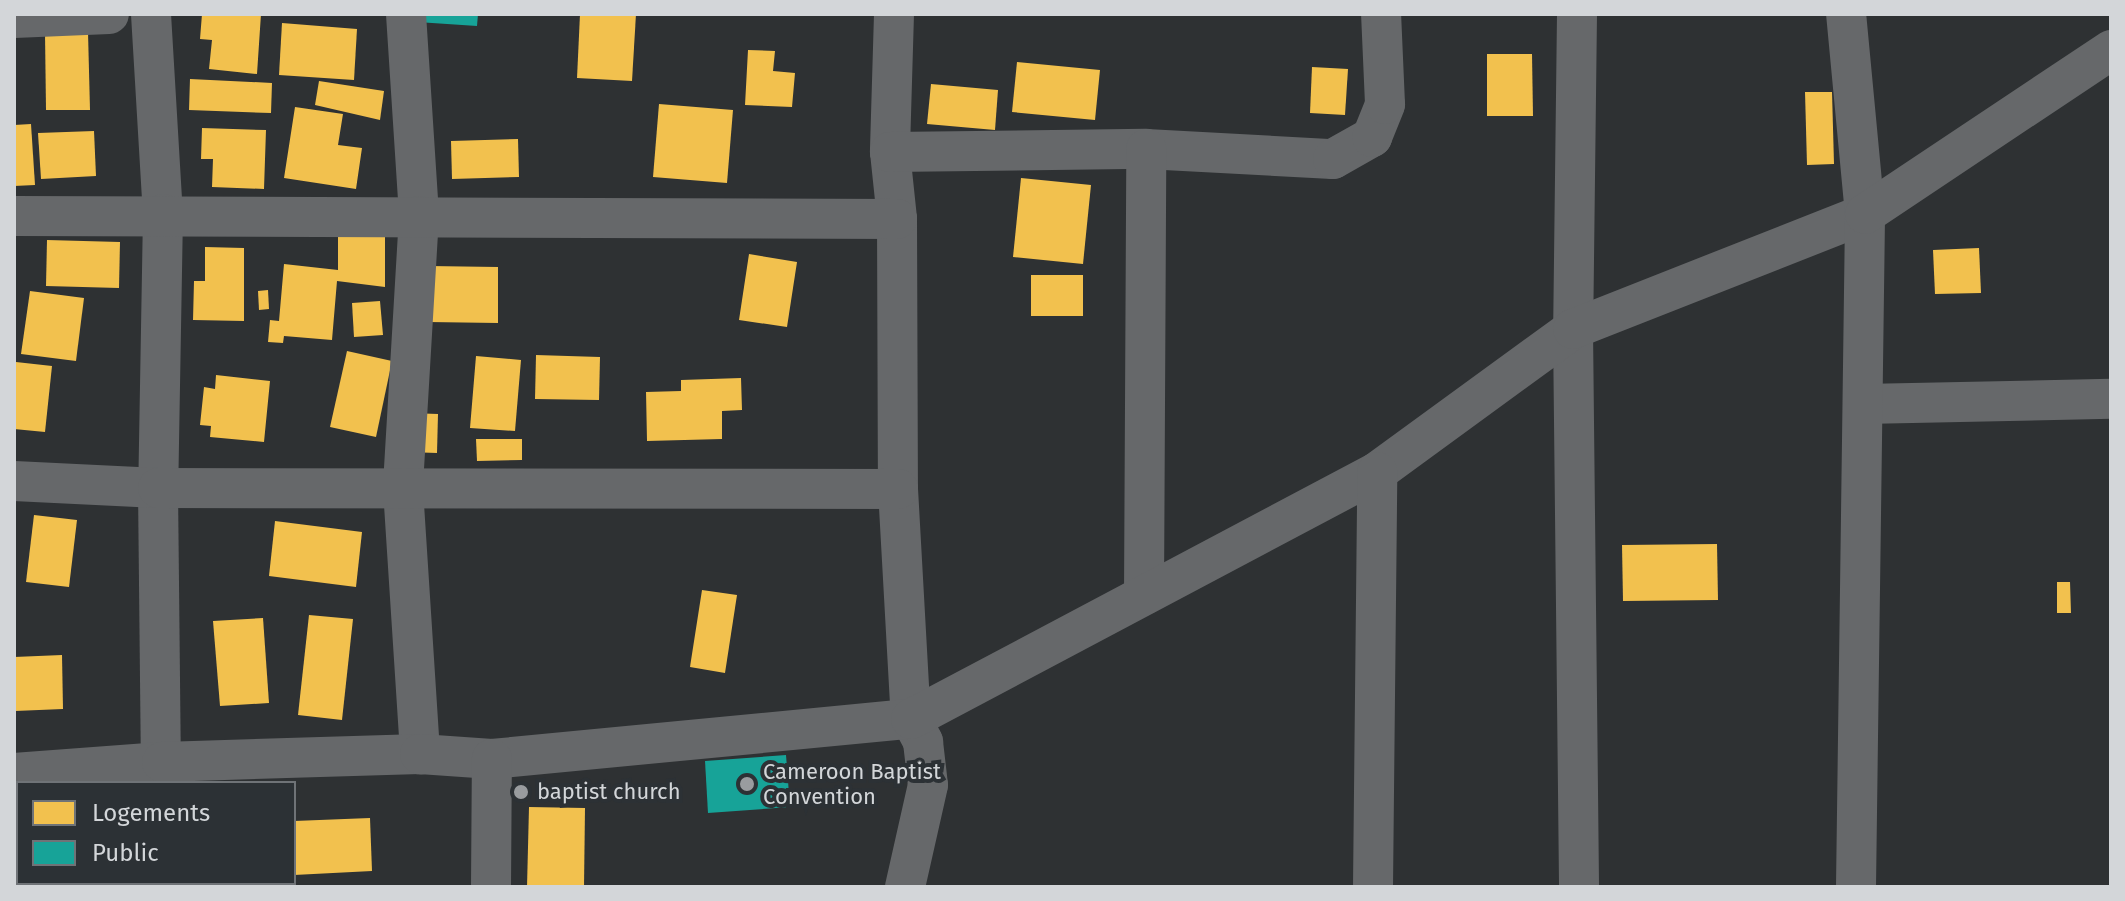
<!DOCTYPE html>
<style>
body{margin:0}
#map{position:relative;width:2125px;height:901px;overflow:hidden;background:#2e3133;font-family:"Fira Sans",sans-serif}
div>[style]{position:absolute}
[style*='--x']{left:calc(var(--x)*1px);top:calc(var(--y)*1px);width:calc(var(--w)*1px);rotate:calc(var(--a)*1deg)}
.homes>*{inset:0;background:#f2c14e}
.public>*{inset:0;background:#17a398}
.minor>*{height:40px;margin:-20px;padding:0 20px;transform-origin:20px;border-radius:20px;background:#66686a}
.dots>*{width:22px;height:22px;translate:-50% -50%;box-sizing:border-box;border:4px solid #2c3135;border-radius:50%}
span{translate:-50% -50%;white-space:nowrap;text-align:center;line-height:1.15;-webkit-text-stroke:8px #2c3135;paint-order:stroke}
.poi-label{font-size:22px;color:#d3d6d9}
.left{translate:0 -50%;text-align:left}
.frame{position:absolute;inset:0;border:16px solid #d3d6d9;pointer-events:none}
.legend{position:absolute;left:16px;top:781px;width:280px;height:104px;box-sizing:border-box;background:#2c3135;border:2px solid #6f7377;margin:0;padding:10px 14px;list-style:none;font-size:24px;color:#d3d6d9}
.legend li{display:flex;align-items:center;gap:16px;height:40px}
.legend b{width:40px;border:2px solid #6f7377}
</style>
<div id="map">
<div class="homes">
<div style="clip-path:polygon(202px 14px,261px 14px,257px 74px,209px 69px,212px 40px,200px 39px)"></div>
<div style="clip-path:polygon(580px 14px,636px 14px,632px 81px,577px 78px)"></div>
<div style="clip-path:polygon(282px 23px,357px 29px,354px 80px,279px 75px)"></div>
<div style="clip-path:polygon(88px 32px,90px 110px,46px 110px,45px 33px)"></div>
<div style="clip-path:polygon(748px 50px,775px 51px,773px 71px,795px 73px,792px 107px,745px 105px)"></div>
<div style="clip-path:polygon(1487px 54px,1532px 54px,1533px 116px,1487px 116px)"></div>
<div style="clip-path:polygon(1017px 62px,1100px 70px,1095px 120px,1012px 112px)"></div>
<div style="clip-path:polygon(1312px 67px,1348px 69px,1345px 115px,1310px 113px)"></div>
<div style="clip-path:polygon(190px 79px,272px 83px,271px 113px,189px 110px)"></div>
<div style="clip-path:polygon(319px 81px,384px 91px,380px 120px,315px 105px)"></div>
<div style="clip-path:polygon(931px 84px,998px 90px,995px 130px,927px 124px)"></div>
<div style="clip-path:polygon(1805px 92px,1832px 92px,1834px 164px,1807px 165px)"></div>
<div style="clip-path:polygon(659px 104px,733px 110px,727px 183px,653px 177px)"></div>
<div style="clip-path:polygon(295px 107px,343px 114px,338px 145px,362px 148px,356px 189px,284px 178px)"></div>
<div style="clip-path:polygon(31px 124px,35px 185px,14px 186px,14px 125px)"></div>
<div style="clip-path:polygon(202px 128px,266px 130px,264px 189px,212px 187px,213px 159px,201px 159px)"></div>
<div style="clip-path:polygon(94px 131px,96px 176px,41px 179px,38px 133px)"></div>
<div style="clip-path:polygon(518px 139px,519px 177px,452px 179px,451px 141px)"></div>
<div style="clip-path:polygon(1021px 178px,1091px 185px,1083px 264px,1013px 257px)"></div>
<div style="clip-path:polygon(338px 228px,385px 228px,385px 287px,337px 281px,332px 340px,284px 336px,283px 343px,268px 342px,270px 320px,279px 321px,284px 264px,338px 270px)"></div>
<div style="clip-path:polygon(47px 240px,120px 242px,119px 288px,46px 286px)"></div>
<div style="clip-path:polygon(205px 247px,244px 248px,244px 321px,193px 320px,194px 281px,205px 281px)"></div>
<div style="clip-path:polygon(1979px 248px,1981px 293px,1935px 294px,1933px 250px)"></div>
<div style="clip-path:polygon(749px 254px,797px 262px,787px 327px,739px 320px)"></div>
<div style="clip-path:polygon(429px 266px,498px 267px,498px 323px,428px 322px)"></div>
<div style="clip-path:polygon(1031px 275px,1083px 275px,1083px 316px,1031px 316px)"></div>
<div style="clip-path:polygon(268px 290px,269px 309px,259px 310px,258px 291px)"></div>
<div style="clip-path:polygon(30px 291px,84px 298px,76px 361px,21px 354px)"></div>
<div style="clip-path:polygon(380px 301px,383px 335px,354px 337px,352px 303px)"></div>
<div style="clip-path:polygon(347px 351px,392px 361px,376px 437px,330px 427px)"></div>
<div style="clip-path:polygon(536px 355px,600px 357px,599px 400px,535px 399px)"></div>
<div style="clip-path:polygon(476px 356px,521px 360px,515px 431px,470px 428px)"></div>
<div style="clip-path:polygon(16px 362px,52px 366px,45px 432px,14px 429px)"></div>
<div style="clip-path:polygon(216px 375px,270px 381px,264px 442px,210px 437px,211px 426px,200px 425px,204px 387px,215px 389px)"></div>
<div style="clip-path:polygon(741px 378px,742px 410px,722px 411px,722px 439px,647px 441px,646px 392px,681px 391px,681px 380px)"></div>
<div style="clip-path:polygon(409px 413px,438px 414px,437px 453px,408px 452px)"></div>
<div style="clip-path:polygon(476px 439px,522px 439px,522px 460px,477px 461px)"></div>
<div style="clip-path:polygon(34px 515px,77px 520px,69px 587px,26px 582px)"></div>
<div style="clip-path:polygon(275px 521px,362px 532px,356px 587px,269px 576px)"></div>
<div style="clip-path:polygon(1717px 544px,1718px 600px,1623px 601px,1622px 545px)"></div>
<div style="clip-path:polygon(2057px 582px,2070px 582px,2071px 613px,2057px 613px)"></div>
<div style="clip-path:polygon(702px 590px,737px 595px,725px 673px,690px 667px)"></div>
<div style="clip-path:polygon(309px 615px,353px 619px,342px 720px,298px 715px)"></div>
<div style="clip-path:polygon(263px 618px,269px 703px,220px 706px,213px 621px)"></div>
<div style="clip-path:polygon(62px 655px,63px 709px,15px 711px,14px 657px)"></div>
<div style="clip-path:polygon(14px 798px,18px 798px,18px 868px,14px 868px)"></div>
<div style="clip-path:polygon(529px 807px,585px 808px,584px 887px,527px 887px)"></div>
<div style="clip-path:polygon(370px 818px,372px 871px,294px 875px,294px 821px)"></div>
</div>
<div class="public">
<div style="clip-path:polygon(417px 14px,478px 14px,477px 26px,417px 22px)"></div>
<div style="clip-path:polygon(786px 755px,790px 807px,708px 813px,705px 761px)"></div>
</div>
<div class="minor">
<div style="--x:151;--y:14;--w:200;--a:86.6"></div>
<div style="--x:163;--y:214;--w:274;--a:91"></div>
<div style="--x:158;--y:488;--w:295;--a:89.4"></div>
<div style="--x:406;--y:14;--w:202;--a:86.3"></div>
<div style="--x:419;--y:216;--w:273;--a:93.4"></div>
<div style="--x:403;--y:489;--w:266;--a:86.3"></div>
<div style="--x:894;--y:14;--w:138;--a:91.7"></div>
<div style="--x:890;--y:152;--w:67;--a:84"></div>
<div style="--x:897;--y:219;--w:270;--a:89.8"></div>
<div style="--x:898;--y:489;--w:230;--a:86.8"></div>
<div style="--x:911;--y:719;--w:26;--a:62"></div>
<div style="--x:923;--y:742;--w:43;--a:83.4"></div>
<div style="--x:928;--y:785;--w:105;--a:102.7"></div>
<div style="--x:1577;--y:14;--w:315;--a:90.7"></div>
<div style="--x:1573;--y:329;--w:558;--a:89.38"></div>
<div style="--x:14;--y:18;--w:95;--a:-2.4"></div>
<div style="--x:890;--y:152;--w:256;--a:-0.7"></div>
<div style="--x:1146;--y:149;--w:187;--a:3.1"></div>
<div style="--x:1333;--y:159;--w:45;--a:-29.4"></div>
<div style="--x:1372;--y:137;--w:35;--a:-68"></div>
<div style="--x:1385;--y:104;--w:90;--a:-92.5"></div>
<div style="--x:14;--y:216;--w:883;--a:0.19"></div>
<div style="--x:1863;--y:404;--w:248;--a:-1.2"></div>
<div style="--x:14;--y:481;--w:144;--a:2.8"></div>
<div style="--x:158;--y:488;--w:740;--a:0.08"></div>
<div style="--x:1144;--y:595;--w:446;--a:-89.7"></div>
<div style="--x:14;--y:773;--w:148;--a:-4.3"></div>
<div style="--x:162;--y:762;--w:258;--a:-1.8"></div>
<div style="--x:420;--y:754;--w:72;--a:4"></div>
<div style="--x:492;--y:759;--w:421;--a:-5.5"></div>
<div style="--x:911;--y:719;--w:527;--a:-27.93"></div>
<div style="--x:1377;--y:472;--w:243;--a:-36.1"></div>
<div style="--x:1573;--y:329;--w:314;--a:-21.5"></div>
<div style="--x:1865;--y:214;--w:201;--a:-95.4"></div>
<div style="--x:160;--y:887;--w:4;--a:-76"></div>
<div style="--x:491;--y:887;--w:128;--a:-89.6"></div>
<div style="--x:1373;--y:887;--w:415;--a:-89.4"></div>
<div style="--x:1856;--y:887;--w:673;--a:-89.23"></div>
<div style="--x:1865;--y:214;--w:296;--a:-33.7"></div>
</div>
<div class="dots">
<div style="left:747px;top:784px;background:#999c9f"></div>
<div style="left:521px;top:792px;background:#999c9f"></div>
</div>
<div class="poi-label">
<span class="left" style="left:763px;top:784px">Cameroon Baptist<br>Convention</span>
<span class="left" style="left:537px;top:792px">baptist church</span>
</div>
<div class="frame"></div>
<ul class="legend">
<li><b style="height:22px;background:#f2c14e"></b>Logements</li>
<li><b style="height:22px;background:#17a398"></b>Public</li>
</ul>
</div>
